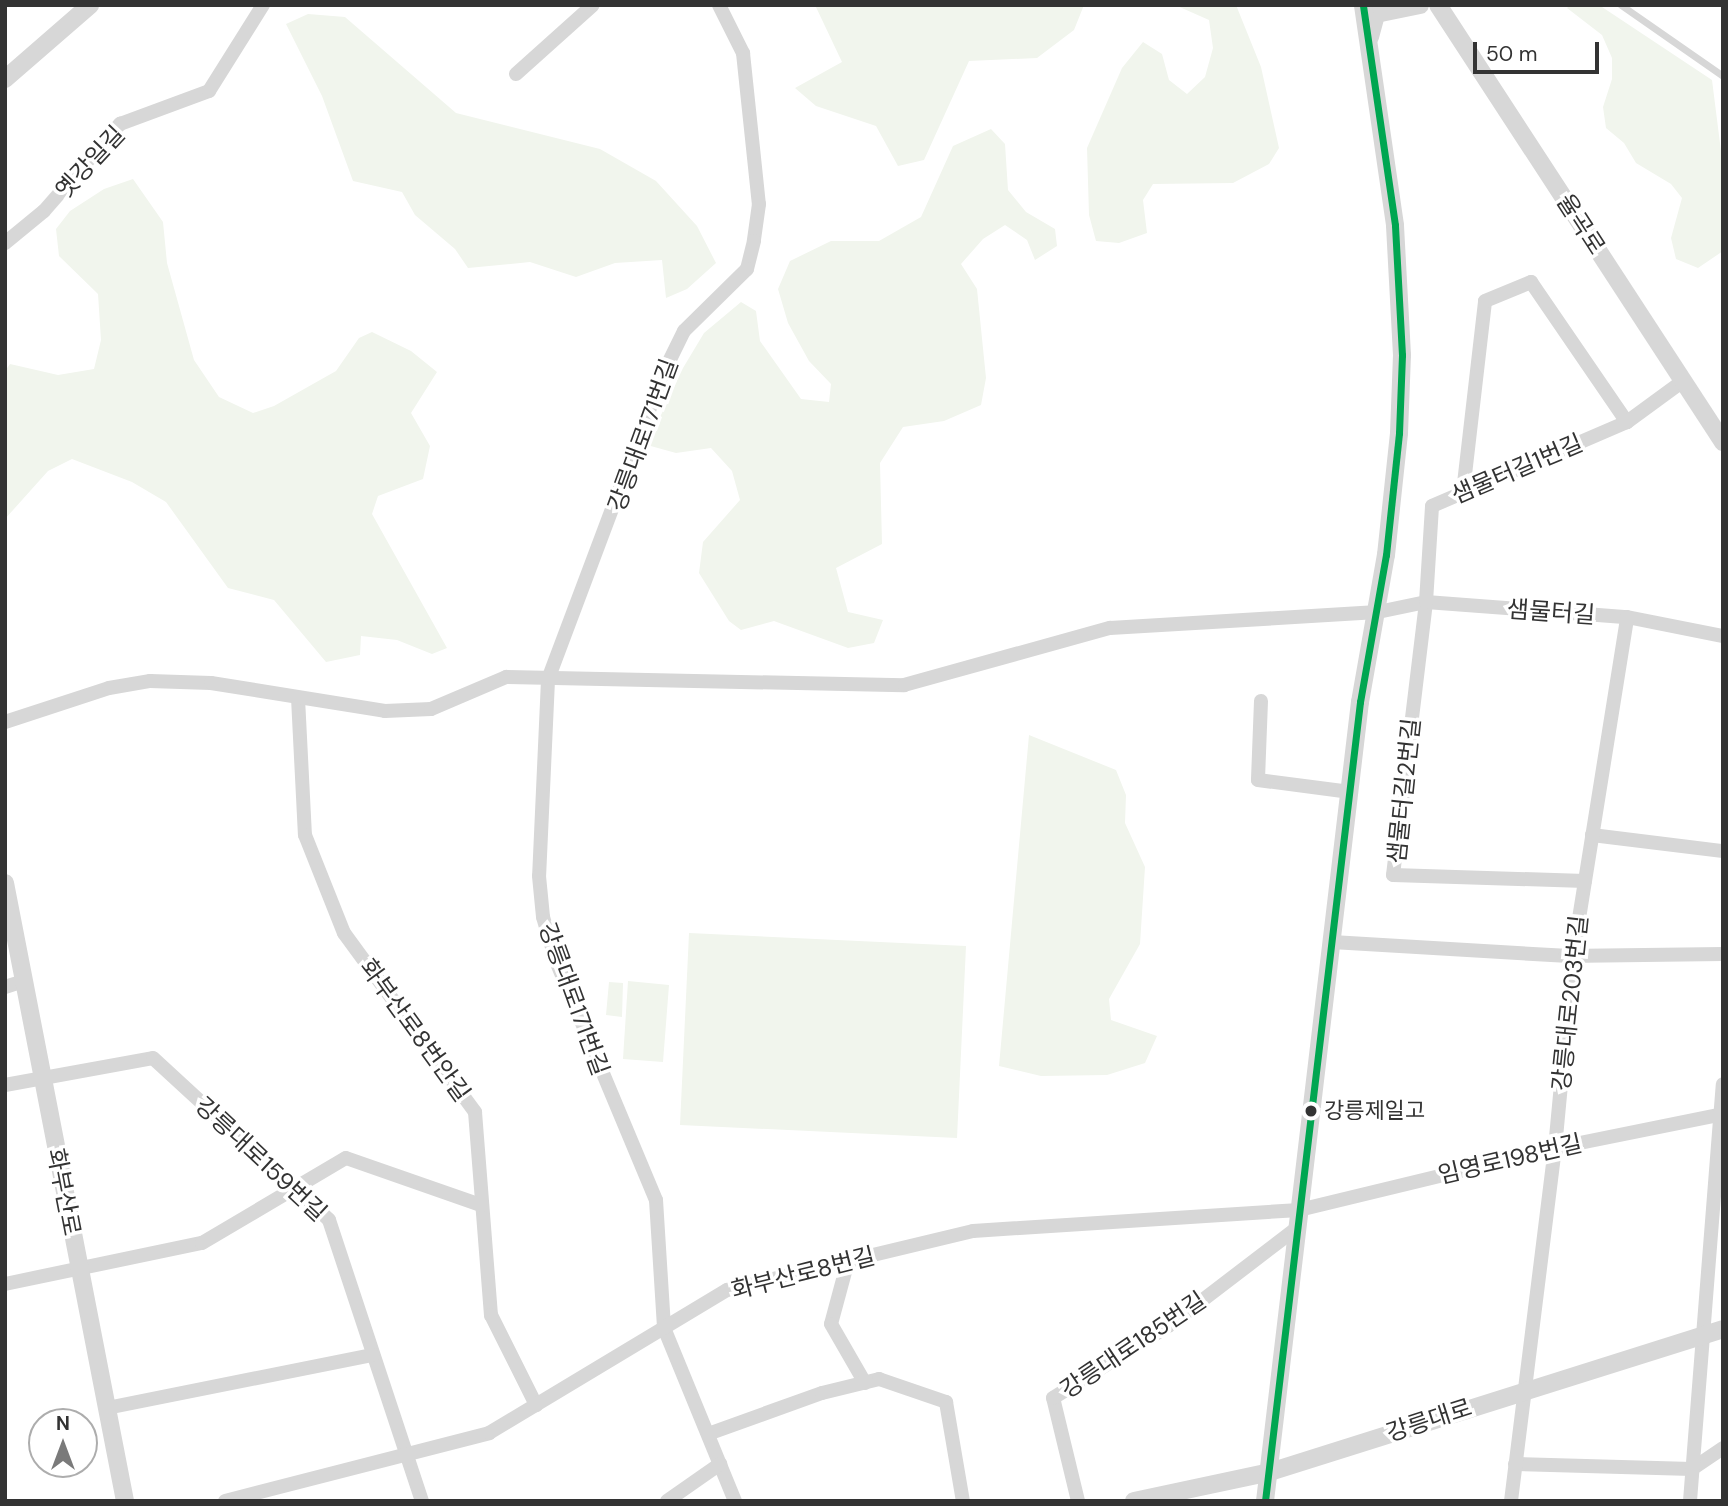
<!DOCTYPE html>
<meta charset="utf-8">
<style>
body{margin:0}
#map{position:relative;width:1728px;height:1506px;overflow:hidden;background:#fff;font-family:"DM Sans","Noto Sans KR",sans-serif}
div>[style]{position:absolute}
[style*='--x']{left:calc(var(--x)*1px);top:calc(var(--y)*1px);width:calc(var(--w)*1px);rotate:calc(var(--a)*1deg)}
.green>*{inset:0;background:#f1f5ed}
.service>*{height:7px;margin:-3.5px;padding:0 3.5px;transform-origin:3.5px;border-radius:3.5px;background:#d7d7d7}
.minor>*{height:14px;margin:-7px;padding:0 7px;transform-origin:7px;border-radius:7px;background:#d7d7d7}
.tertiary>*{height:18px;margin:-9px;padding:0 9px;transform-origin:9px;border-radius:9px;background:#d7d7d7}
.bus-1>*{height:7px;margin:-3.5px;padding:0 3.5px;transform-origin:3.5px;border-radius:3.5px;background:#00a651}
.dots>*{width:19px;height:19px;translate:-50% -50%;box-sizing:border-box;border:4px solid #fff;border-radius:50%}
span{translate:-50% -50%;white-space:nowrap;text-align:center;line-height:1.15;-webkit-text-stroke:7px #fff;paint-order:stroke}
.bus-label{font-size:22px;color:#333}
.left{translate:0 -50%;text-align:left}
.street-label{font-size:24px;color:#333}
.frame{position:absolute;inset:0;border:7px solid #333;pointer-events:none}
.north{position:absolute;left:28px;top:1408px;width:70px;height:70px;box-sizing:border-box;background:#fff;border:2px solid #adadad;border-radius:50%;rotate:0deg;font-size:19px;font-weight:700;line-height:28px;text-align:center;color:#333}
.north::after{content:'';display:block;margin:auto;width:24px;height:32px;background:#7a7a7a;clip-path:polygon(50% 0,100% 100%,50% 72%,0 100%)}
.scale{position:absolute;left:1473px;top:42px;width:126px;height:32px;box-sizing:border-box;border:4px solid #333;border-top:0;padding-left:9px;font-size:21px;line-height:24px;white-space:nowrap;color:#333;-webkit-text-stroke:5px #fff;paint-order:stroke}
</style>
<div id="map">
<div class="green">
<div style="clip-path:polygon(815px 5px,1084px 5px,1074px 30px,1037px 58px,969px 61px,924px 160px,898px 166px,876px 126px,816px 106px,795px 88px,842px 62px)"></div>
<div style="clip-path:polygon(1175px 5px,1236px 5px,1261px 67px,1279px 148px,1269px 164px,1233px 183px,1153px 184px,1143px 200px,1147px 233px,1119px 243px,1096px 241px,1089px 215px,1087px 148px,1122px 68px,1143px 42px,1162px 54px,1169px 80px,1187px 94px,1205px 77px,1213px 48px,1209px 20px)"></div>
<div style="clip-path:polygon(1570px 5px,1599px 5px,1712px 80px,1723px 167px,1723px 251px,1698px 268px,1676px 259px,1671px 238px,1682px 198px,1671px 184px,1636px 163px,1624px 143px,1606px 128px,1603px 107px,1612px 79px,1612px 58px,1602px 35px,1567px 8px)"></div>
<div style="clip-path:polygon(308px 14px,345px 17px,456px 113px,600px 149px,656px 181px,697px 226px,716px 263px,687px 289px,666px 298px,662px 260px,615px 263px,576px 277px,530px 262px,468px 268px,455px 249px,415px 215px,402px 192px,353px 181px,322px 96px,286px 24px)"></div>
<div style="clip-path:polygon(991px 129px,1005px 144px,1008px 190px,1026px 212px,1055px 229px,1057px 246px,1035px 260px,1027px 240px,1005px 225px,983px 239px,961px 264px,977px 289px,986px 378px,981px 405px,944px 421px,903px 427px,880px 463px,882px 544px,836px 568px,848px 612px,883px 620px,874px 643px,848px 648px,774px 621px,741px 630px,729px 621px,699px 573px,703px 542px,740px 500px,732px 471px,711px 448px,676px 453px,647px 445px,683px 368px,704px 333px,741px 302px,756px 311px,760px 341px,801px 399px,829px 402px,831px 384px,809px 361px,788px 323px,778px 289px,790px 261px,831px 241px,879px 241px,921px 217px,953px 146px)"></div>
<div style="clip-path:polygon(133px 179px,163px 222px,167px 263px,194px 360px,219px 397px,253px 413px,274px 406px,336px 371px,359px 338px,372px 332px,411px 351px,437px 372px,411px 413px,430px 446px,423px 479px,378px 496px,372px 514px,447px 648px,432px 654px,397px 640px,361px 636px,360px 655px,326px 662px,274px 600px,228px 588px,166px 502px,132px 482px,72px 459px,48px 471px,5px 519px,5px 371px,10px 364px,58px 375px,94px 369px,101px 340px,98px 294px,59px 256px,56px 229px,70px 211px,104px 189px)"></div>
<div style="clip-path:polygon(1029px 735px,1116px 770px,1126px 795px,1125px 823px,1145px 867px,1140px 944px,1109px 999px,1111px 1020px,1157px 1036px,1145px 1063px,1107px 1075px,1041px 1076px,999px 1066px)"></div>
<div style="clip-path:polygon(689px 933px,966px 946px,957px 1138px,680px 1125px)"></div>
<div style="clip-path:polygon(628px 981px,669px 985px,663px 1062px,623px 1059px)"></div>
<div style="clip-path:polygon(609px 982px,623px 983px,622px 1017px,606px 1015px)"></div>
</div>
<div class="service">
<div style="--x:1621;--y:5;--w:124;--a:34.8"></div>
</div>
<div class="minor">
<div style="--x:719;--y:5;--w:54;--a:63.4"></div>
<div style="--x:743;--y:53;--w:152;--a:84"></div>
<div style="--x:759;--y:204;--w:37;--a:98"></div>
<div style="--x:754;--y:241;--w:29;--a:104"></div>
<div style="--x:747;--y:269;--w:88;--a:135.5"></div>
<div style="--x:684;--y:331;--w:50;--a:116.1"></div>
<div style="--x:662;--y:376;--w:325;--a:110.6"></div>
<div style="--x:548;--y:680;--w:196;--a:92.6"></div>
<div style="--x:539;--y:876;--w:41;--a:84.4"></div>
<div style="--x:543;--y:917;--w:46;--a:73.5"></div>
<div style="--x:556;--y:961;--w:259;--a:67.3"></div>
<div style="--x:656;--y:1200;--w:128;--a:86.4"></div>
<div style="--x:664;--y:1328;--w:187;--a:67.7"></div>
<div style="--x:516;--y:74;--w:103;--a:-41.9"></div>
<div style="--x:5;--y:243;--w:50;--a:-39.4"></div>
<div style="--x:44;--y:211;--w:116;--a:-48.9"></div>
<div style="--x:120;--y:124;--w:95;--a:-20.3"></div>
<div style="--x:209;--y:91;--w:102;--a:-57.9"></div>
<div style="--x:1463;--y:492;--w:192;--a:-83.4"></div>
<div style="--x:1485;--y:301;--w:50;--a:-22.4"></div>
<div style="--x:1531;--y:282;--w:170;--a:55.6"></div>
<div style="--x:298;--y:698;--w:137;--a:87.1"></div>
<div style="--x:305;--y:835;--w:105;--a:68.3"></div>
<div style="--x:344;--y:933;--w:222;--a:53.8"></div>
<div style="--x:475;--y:1112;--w:204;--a:85.5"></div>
<div style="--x:491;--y:1315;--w:101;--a:63.4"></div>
<div style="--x:1261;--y:701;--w:79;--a:92.2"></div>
<div style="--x:1258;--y:780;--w:93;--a:7.4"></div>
<div style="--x:5;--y:722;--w:109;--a:-18.1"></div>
<div style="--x:109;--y:688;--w:42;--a:-9.7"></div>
<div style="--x:150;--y:681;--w:61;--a:1.9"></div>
<div style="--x:211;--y:683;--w:176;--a:9.1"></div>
<div style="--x:385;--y:711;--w:46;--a:-2.5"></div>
<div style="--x:431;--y:709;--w:82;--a:-23.1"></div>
<div style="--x:506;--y:677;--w:398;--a:1.2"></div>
<div style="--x:904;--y:685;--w:214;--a:-15.5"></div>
<div style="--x:1110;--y:628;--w:268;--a:-3.4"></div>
<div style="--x:1378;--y:612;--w:49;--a:-11.8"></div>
<div style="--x:1426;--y:602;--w:202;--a:4.3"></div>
<div style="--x:1627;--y:617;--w:98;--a:11.2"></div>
<div style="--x:1592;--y:835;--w:132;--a:7"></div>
<div style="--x:1585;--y:881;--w:192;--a:-178.2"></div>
<div style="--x:1393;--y:875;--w:275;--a:-83.1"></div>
<div style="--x:1426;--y:602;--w:96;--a:-86.4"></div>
<div style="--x:1432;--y:506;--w:212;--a:-23.3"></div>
<div style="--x:1627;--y:422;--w:69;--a:-36.2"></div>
<div style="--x:1332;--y:942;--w:233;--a:3.4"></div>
<div style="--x:1565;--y:956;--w:158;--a:-0.7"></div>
<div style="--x:5;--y:987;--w:20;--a:-18"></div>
<div style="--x:5;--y:1085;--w:150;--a:-10.3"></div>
<div style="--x:153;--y:1058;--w:239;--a:42.6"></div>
<div style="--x:329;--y:1220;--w:296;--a:71.7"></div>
<div style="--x:848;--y:1261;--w:65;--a:105.1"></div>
<div style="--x:831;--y:1324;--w:68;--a:60"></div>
<div style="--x:5;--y:1284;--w:201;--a:-11.8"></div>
<div style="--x:202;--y:1243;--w:167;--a:-30.6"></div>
<div style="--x:346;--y:1158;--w:143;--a:19.2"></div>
<div style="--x:107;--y:1408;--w:271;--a:-11.3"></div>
<div style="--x:708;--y:1434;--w:121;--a:-19.8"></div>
<div style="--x:822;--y:1393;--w:59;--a:-13.8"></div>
<div style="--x:879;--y:1379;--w:71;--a:18.9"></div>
<div style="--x:946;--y:1402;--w:100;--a:80.3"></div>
<div style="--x:1515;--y:1464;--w:177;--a:1.6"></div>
<div style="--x:1692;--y:1469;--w:37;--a:-34"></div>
<div style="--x:225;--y:1501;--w:273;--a:-14.4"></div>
<div style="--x:489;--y:1433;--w:278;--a:-31"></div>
<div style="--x:727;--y:1290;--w:253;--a:-13.5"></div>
<div style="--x:973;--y:1231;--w:327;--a:-3.7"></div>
<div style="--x:1299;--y:1210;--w:263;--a:-13.6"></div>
<div style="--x:1555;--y:1148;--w:171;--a:-11.4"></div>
<div style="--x:667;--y:1501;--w:65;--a:-34.9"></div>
<div style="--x:1078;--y:1501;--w:106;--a:-103.6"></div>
<div style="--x:1053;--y:1398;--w:138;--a:-32"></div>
<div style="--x:1170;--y:1325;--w:160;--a:-37.4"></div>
<div style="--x:1511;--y:1501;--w:356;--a:-82.9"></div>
<div style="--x:1555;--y:1148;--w:193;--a:-84.6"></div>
<div style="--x:1573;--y:956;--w:343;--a:-80.9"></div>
<div style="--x:1690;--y:1501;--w:418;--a:-85.5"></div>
</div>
<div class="tertiary">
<div style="--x:1438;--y:5;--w:522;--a:56.89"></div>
<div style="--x:1370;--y:37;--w:24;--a:-75"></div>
<div style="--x:1376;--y:14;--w:45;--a:-11.6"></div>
<div style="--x:5;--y:79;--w:113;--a:-41"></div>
<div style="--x:5;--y:883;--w:630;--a:79.01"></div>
<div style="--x:1134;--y:1501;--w:139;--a:-12"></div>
<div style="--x:1270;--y:1472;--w:475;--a:-17.5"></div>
<div style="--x:1265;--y:1501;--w:805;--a:-83.22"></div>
<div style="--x:1360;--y:702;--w:149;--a:-80"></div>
<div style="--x:1386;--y:555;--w:123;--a:-83.9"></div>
<div style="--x:1399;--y:433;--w:78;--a:-87.8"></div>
<div style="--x:1402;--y:355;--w:130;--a:-93.1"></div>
<div style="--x:1395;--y:225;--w:222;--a:-98.3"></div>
</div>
<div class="bus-1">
<div style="--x:1265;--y:1501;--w:805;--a:-83.22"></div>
<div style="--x:1360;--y:702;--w:149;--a:-80"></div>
<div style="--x:1386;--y:555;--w:123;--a:-83.9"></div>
<div style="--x:1399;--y:433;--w:78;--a:-87.8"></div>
<div style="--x:1402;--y:355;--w:130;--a:-93.1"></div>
<div style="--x:1395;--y:225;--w:222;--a:-98.3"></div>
</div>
<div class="dots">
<div style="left:1311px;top:1111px;background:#333"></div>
</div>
<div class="bus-label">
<span class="left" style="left:1324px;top:1111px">강릉제일고</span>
</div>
<div class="street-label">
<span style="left:90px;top:162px;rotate:-47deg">옛강일길</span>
<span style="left:1581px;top:224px;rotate:57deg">율곡로</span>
<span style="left:643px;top:435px;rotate:-70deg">강릉대로171번길</span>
<span style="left:1517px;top:469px;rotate:-23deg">샘물터길1번길</span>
<span style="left:1551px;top:612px;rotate:4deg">샘물터길</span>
<span style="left:1404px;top:791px;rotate:-84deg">샘물터길2번길</span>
<span style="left:574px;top:999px;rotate:70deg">강릉대로171번길</span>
<span style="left:1570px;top:1003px;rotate:-84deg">강릉대로203번길</span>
<span style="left:415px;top:1030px;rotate:54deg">화부산로8번안길</span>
<span style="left:261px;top:1159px;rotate:43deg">강릉대로159번길</span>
<span style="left:1510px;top:1159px;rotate:-13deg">임영로198번길</span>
<span style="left:64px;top:1192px;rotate:79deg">화부산로</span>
<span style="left:803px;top:1273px;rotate:-14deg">화부산로8번길</span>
<span style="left:1133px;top:1345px;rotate:-34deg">강릉대로185번길</span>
<span style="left:1429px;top:1420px;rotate:-18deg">강릉대로</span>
</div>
<div class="frame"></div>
<div class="north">N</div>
<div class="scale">50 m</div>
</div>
